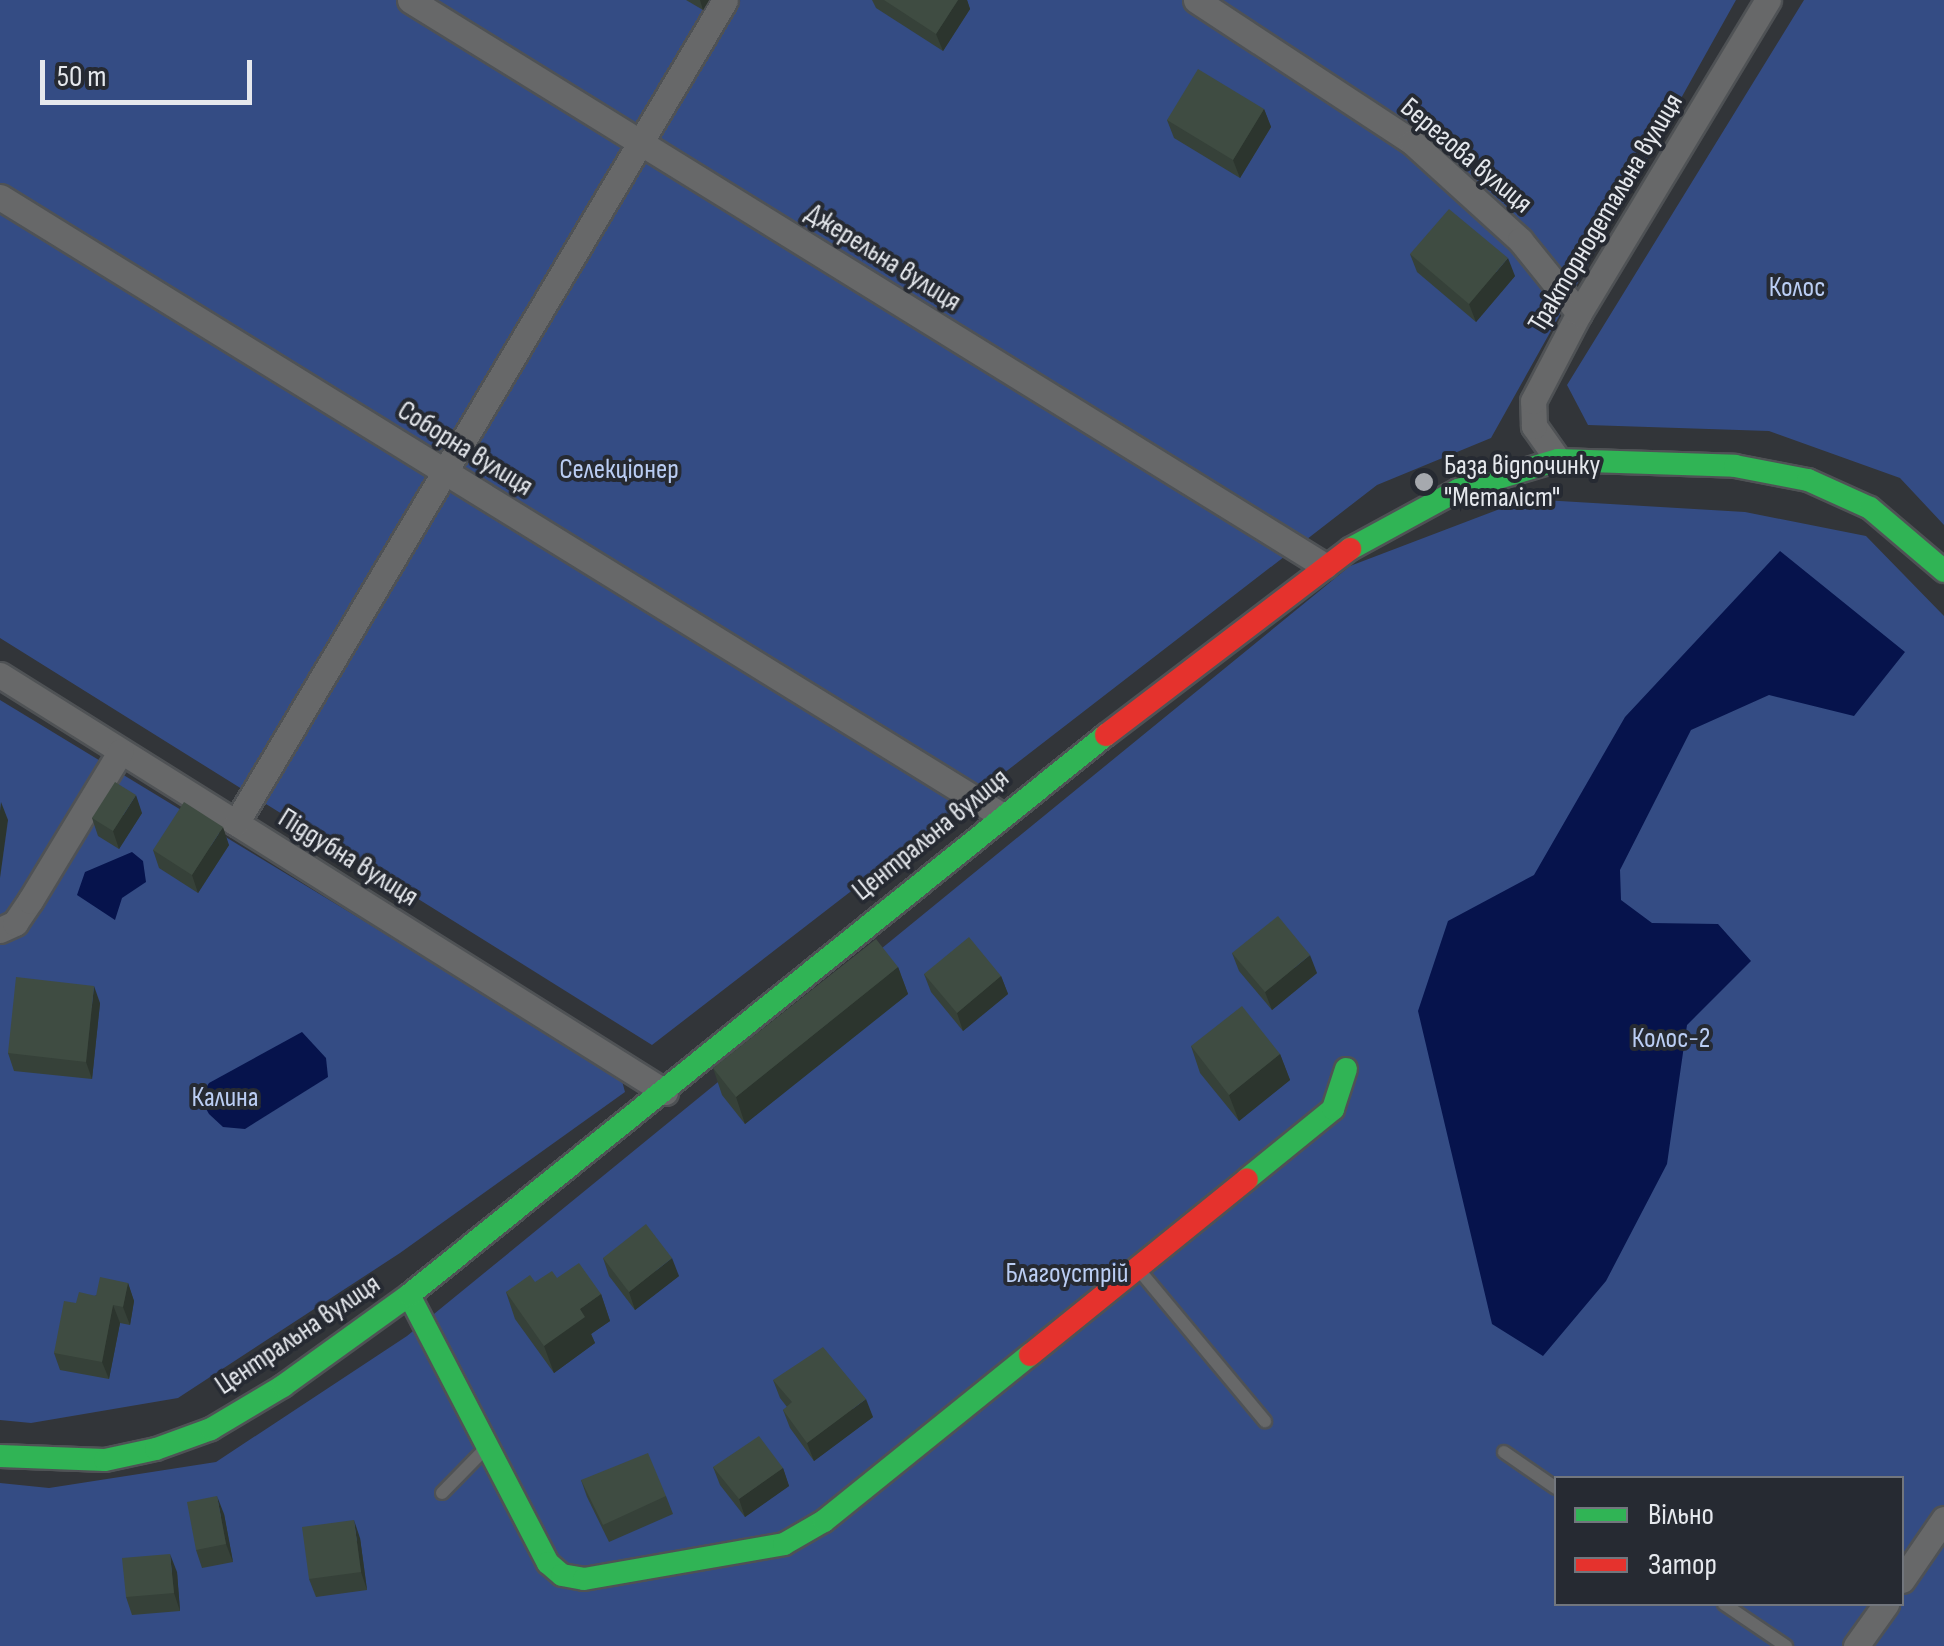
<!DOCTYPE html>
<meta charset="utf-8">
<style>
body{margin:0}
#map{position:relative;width:1944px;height:1646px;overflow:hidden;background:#323539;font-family:"Sofia Sans Condensed",sans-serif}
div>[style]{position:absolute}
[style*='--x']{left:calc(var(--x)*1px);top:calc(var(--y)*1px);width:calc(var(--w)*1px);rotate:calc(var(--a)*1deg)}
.green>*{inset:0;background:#344c84}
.water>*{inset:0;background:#06134c}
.roads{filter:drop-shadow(2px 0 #4f5255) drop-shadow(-2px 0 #4f5255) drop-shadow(0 2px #4f5255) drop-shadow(0 -2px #4f5255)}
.lane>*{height:12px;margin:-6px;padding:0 6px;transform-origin:6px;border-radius:6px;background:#676869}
.street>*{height:25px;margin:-12.5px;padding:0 12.5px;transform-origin:12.5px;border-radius:12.5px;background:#676869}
.fast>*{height:22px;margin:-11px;padding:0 11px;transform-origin:11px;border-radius:11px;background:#30b455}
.jam>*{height:22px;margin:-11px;padding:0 11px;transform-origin:11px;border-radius:11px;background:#e5322d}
.wall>*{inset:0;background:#364139}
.shaded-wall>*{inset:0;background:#2c352e}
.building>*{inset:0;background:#3f4c42}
.dots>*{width:28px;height:28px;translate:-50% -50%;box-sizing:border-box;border:5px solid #262a32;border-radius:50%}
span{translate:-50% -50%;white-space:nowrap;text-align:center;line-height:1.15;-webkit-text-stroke:8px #262a32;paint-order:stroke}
.street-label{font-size:28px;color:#e5e8ed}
.park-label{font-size:28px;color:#bacdf3}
.poi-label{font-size:28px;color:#e5e8ed}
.left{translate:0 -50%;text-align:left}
.legend{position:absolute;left:1554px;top:1476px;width:350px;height:130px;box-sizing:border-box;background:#262a32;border:2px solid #72767d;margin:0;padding:12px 18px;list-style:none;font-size:30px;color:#e5e8ed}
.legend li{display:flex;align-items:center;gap:20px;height:50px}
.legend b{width:50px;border:2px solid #72767d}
.scale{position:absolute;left:40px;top:60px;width:212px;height:45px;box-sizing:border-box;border:5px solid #e5e8ed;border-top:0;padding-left:12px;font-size:30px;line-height:35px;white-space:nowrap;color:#e5e8ed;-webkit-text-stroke:8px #262a32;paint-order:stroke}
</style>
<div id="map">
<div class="green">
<div style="clip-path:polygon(0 0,1736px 0,1491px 438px,1377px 485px,652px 1045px,0 638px)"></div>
<div style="clip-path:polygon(1804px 0,1944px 0,1944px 525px,1900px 478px,1769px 431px,1588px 425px,1567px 385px)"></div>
<div style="clip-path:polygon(evenodd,1526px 499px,1745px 512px,1866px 536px,1944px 616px,1944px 1646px,0 1646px,0 1483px,49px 1488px,216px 1462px,407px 1336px,1350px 566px,1526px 499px,1556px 1478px,1902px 1478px,1902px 1604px,1556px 1604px,1556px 1478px)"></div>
<div style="clip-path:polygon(0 700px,621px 1077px,625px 1092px,400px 1253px,178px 1398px,31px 1423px,0 1420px)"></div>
</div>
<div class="water">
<div style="clip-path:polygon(1780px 551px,1905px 652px,1854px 716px,1769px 695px,1691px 730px,1620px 870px,1621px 900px,1652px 923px,1718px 924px,1751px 961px,1687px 1025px,1667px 1164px,1606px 1281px,1543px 1356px,1492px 1324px,1418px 1011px,1448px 921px,1534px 875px,1625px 717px)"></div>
<div style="clip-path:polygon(132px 852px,143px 861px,146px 882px,122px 898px,115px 920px,77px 895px,85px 872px)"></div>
<div style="clip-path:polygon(302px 1032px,326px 1058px,328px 1077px,245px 1129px,223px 1127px,209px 1114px,200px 1098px,209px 1083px)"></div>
</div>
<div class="roads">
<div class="lane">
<div style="--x:1139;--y:1270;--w:197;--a:50.2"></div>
<div style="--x:1504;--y:1452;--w:63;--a:34.7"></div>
<div style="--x:442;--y:1493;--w:63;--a:-45.6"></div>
<div style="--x:1724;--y:1604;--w:75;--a:34.1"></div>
</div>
<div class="street">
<div style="--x:410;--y:0;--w:1076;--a:31.74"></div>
<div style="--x:1196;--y:0;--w:258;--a:33.3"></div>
<div style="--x:1412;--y:142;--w:146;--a:42.2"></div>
<div style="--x:1520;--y:240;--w:94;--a:51.1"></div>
<div style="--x:0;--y:197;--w:1176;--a:31.69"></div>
<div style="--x:1558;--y:460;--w:42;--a:-125.2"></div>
<div style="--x:1534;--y:426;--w:25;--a:-92"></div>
<div style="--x:1533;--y:401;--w:99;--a:-62.4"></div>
<div style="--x:1579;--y:313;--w:366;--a:-58.9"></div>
<div style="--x:0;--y:675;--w:785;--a:32.09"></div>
<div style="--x:236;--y:823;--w:957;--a:-59.28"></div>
<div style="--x:0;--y:930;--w:17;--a:-25"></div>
<div style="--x:15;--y:923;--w:27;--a:-56"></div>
<div style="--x:30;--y:901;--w:175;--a:-58.8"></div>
<div style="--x:1902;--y:1580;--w:74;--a:-55.5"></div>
<div style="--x:1856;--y:1646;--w:52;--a:-54.5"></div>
</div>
<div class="fast">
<div style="--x:1350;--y:549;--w:123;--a:-28.6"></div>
<div style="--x:1458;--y:490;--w:104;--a:-16.7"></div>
<div style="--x:1558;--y:460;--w:177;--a:1.9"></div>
<div style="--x:1735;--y:466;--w:74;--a:10.9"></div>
<div style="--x:1808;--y:480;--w:68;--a:24.3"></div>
<div style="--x:1870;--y:508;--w:97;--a:40.4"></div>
<div style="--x:1247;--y:1179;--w:111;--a:-39.1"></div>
<div style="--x:1333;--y:1109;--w:42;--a:-72"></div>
<div style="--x:409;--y:1295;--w:302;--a:62.6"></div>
<div style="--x:548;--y:1563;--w:18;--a:41"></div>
<div style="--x:562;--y:1575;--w:22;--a:10"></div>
<div style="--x:584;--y:1579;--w:203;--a:-9.9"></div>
<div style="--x:784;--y:1544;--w:46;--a:-29.9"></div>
<div style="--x:824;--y:1521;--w:265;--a:-38.9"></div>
<div style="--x:0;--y:1456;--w:105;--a:2.2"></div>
<div style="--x:105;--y:1460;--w:52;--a:-12.2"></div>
<div style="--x:156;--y:1449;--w:59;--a:-20"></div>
<div style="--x:211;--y:1429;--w:84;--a:-30.8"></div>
<div style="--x:283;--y:1386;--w:155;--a:-35.8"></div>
<div style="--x:409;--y:1295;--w:894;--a:-38.78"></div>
</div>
<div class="jam">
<div style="--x:1106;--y:735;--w:307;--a:-37.3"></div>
<div style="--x:1030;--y:1355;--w:279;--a:-39"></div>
</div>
</div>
<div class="wall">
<div style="clip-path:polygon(686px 0,709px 0,703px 10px)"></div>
<div style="clip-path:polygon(872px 0,967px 0,970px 9px,943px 51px,876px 8px)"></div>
<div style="clip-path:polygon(1264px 109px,1271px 127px,1240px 178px,1174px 138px,1167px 120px)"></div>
<div style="clip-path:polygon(1410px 254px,1515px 276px,1476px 322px,1417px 272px)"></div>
<div style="clip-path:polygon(142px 813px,119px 849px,98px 836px,92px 818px)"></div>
<div style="clip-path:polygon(229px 845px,198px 893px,159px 868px,153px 850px)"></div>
<div style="clip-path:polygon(1232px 953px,1317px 973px,1272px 1010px,1239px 971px)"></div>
<div style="clip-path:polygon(898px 967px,908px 994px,745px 1124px,722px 1095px,713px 1068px)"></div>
<div style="clip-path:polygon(924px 974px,1001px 976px,1008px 994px,963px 1031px,931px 992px)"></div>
<div style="clip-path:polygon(100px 1003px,92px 1079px,14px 1071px,8px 1053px)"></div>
<div style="clip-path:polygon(1191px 1046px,1280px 1054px,1290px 1080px,1239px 1121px,1200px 1073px)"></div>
<div style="clip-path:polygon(603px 1258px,679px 1276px,635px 1310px,609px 1276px)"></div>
<div style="clip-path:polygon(557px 1278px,601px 1294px,610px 1321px,591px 1334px,595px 1343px,554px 1373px,515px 1319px,506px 1292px)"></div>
<div style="clip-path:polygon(128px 1283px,134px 1301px,130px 1325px,120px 1323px,109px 1379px,60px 1370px,54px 1353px,76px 1303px)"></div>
<div style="clip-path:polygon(773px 1380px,873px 1417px,814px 1461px,790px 1428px,783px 1410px,787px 1407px,780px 1398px)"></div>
<div style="clip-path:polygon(713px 1467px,783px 1468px,789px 1486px,745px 1517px,720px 1485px)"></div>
<div style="clip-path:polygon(581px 1480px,666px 1496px,673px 1514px,609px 1542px,587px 1497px)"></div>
<div style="clip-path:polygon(224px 1514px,233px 1562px,202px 1568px,196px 1550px)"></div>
<div style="clip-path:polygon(360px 1538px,367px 1590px,316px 1597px,309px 1579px)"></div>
<div style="clip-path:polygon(177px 1572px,180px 1611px,132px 1615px,126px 1597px)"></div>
</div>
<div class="shaded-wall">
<div style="clip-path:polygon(700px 0,709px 0,703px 10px)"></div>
<div style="clip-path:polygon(958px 0,967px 0,970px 9px,943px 51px,936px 34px)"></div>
<div style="clip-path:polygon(1264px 109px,1271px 127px,1240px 178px,1233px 160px)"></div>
<div style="clip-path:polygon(1508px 258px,1515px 276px,1476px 322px,1469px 304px)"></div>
<div style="clip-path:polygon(136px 795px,142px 813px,119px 849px,113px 831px)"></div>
<div style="clip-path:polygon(1px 802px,8px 820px,0 878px,0 811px)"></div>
<div style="clip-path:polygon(223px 827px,229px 845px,198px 893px,192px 875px)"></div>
<div style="clip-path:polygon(1310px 955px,1317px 973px,1272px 1010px,1265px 992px)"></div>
<div style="clip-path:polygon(898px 967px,908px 994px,745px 1124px,736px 1097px)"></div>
<div style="clip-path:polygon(1001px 976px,1008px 994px,963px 1031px,957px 1013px)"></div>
<div style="clip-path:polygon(94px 986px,100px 1003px,92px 1079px,86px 1062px)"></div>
<div style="clip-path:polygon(1280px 1054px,1290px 1080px,1239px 1121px,1229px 1095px)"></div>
<div style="clip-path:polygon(672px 1258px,679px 1276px,635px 1310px,629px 1292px)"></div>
<div style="clip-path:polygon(128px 1283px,134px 1301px,130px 1325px,123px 1307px)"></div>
<div style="clip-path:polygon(601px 1294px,610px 1321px,591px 1334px,595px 1343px,554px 1373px,544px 1346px,580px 1309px)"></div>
<div style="clip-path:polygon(113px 1305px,120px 1323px,109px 1379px,102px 1362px)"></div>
<div style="clip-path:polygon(866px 1399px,873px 1417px,814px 1461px,807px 1443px)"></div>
<div style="clip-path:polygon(783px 1468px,789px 1486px,745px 1517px,739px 1499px)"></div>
<div style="clip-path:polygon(217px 1496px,224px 1514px,233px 1562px,226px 1544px)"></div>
<div style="clip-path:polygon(354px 1520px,360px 1538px,367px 1590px,361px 1572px)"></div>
<div style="clip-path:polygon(170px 1554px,177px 1572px,180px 1611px,174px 1593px)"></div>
</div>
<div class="building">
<div style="clip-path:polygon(884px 0,958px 0,936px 34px)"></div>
<div style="clip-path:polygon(1198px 69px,1264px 109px,1233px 160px,1167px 120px)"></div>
<div style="clip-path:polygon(1449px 209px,1508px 258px,1469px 304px,1410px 254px)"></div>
<div style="clip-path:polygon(115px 782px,136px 795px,113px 831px,92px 818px)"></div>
<div style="clip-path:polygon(184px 802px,223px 827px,192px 875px,153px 850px)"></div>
<div style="clip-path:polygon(1278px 916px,1310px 955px,1265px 992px,1232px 953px)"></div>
<div style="clip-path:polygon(969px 937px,1001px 976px,957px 1013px,924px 974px)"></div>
<div style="clip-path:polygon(876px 939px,898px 967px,736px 1097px,713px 1068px)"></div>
<div style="clip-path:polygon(16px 977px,94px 986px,86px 1062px,8px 1053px)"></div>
<div style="clip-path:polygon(1242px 1006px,1280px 1054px,1229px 1095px,1191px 1046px)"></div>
<div style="clip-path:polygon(646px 1224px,672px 1258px,629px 1292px,603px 1258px)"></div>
<div style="clip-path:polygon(579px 1263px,601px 1294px,580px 1309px,585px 1317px,544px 1346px,506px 1292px,530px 1275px,535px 1282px,552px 1271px,557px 1278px)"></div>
<div style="clip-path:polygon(100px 1277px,128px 1283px,123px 1307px,113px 1305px,102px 1362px,54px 1353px,64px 1301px,76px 1303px,79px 1292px,96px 1296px)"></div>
<div style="clip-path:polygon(823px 1347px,866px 1399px,807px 1443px,783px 1410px,792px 1402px,773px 1380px)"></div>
<div style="clip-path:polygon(759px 1436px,783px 1468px,739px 1499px,713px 1467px)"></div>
<div style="clip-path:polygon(648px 1453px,666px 1496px,603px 1525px,581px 1480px)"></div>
<div style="clip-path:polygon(217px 1496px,226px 1544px,196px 1550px,187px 1502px)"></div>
<div style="clip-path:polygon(354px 1520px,361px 1572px,309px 1579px,302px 1527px)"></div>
<div style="clip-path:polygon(170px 1554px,174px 1593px,126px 1597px,122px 1558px)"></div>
</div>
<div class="dots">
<div style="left:1424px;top:482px;background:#a6a9ae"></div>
</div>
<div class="street-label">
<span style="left:1466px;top:156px;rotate:40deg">Берегова вулиця</span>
<span style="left:1606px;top:213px;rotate:-59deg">Тракторнодетальна вулиця</span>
<span style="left:883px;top:258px;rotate:32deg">Джерельна вулиця</span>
<span style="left:465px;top:449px;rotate:32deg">Соборна вулиця</span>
<span style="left:931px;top:835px;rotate:-39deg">Центральна вулиця</span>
<span style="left:348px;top:858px;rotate:32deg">Піддубна вулиця</span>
<span style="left:298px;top:1335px;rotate:-34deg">Центральна вулиця</span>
</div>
<div class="park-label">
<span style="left:1797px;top:288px">Колос</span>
<span style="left:619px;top:470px">Селекціонер</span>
<span style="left:1671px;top:1039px">Колос-2</span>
<span style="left:225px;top:1098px">Калина</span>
<span style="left:1067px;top:1274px">Благоустрій</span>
</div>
<div class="poi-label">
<span class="left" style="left:1444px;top:482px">База відпочинку<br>"Металіст"</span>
</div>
<ul class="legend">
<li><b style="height:12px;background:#30b455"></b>Вільно</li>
<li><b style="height:12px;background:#e5322d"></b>Затор</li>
</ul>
<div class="scale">50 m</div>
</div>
